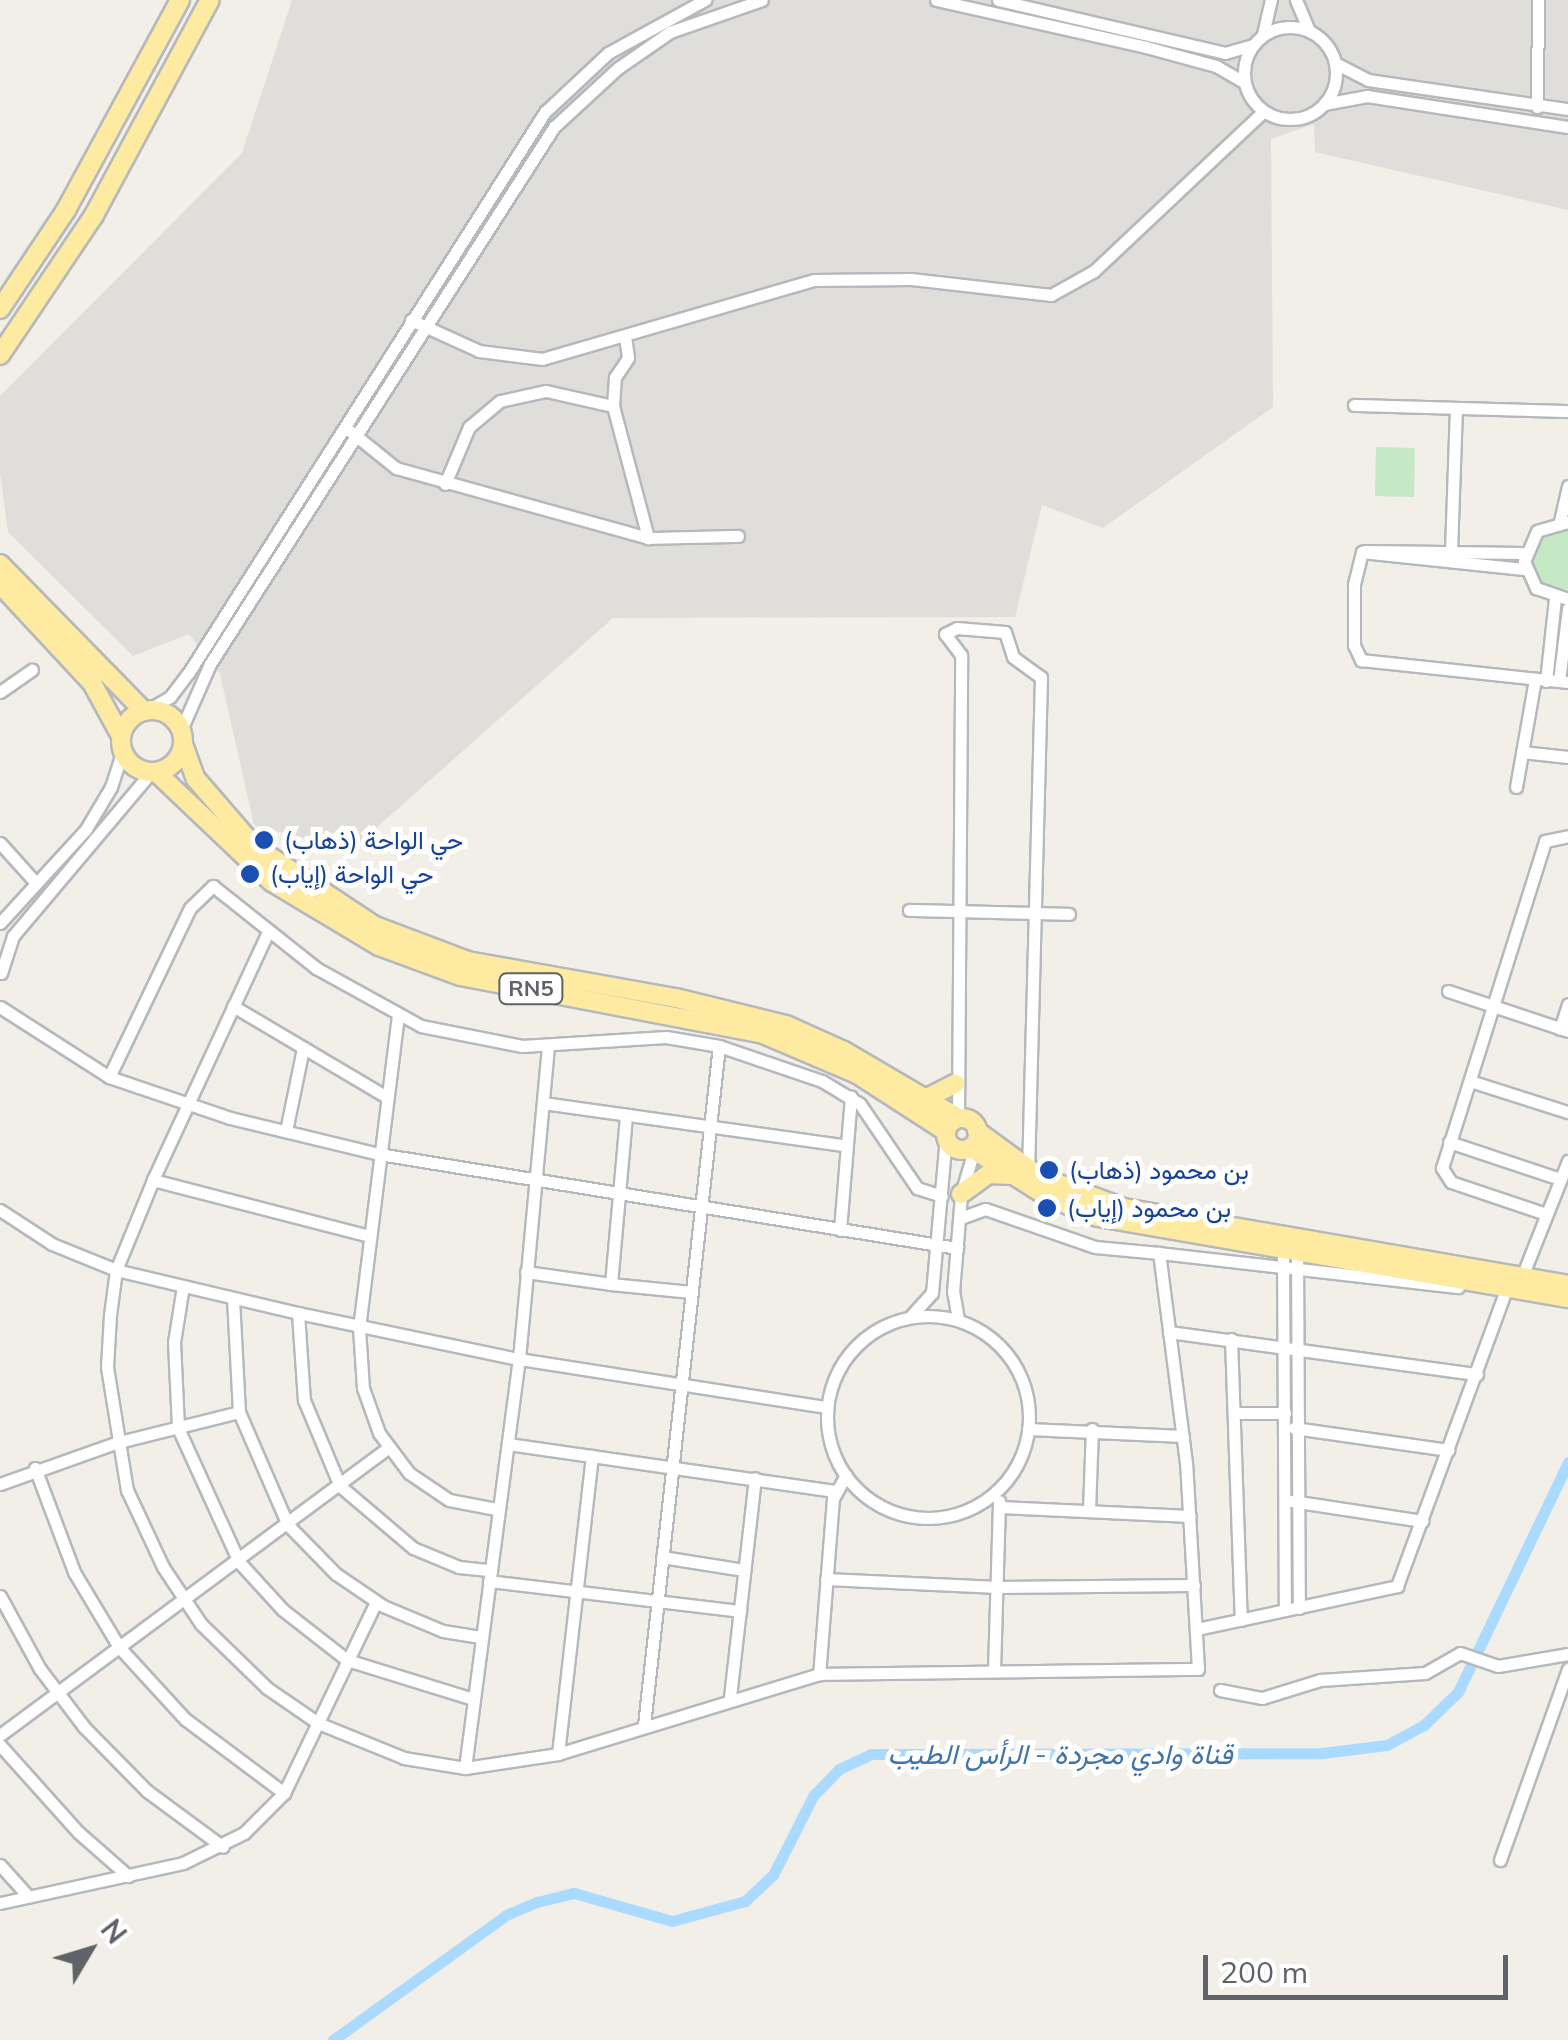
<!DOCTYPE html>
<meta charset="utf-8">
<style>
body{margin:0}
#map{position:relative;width:1568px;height:2040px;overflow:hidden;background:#f1efe8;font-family:Mulish,Vazirmatn,sans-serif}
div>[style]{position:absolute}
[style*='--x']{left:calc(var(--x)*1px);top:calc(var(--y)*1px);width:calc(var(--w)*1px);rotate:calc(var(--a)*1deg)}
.industrial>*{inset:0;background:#e0deda}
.green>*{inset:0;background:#c5e8c5}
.canal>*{height:11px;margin:-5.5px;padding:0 5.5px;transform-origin:5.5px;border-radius:5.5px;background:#aadaff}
.roads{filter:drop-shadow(2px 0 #b5b8bc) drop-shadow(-2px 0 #b5b8bc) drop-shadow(0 2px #b5b8bc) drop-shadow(0 -2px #b5b8bc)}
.minor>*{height:11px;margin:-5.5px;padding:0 5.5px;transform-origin:5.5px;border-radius:5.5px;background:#fff}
.minor>.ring{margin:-5.5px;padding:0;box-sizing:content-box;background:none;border:11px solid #fff;border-radius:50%}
.trunk>*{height:18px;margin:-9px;padding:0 9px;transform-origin:9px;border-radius:9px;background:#feeaa1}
.trunk>.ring{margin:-9px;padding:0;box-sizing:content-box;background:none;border:18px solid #feeaa1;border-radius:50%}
.dots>*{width:28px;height:28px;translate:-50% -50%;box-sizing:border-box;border:5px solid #fff;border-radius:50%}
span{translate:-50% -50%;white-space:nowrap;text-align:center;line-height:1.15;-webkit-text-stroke:10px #fff;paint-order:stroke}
.shield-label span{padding:2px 8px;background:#fff;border:2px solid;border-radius:8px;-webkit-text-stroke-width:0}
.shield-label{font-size:22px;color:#5f6368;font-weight:700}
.transit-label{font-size:25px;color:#164399}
.left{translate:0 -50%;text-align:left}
.water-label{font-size:28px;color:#4174aa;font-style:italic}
.north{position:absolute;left:40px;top:1900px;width:100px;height:100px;-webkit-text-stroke:8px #fff;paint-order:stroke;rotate:52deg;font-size:28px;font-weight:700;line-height:40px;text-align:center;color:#5f6368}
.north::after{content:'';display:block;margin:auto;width:35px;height:45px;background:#5f6368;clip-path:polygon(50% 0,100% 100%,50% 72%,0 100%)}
.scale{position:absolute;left:1203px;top:1955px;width:305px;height:45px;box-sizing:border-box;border:5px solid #5f6368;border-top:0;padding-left:12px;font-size:30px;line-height:35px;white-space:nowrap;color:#5f6368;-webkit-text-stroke:8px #fff;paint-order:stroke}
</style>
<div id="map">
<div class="industrial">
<div style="clip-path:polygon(292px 0,1568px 0,1568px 210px,1315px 152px,1314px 124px,1271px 139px,1273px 407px,1103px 528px,1042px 505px,1015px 617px,613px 618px,350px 851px,254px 825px,220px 674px,189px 634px,133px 656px,8px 532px,0 473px,0 396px,242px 153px)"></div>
</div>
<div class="green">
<div style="clip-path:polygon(1376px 447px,1415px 448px,1414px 497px,1375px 496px)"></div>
<div style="clip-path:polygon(1560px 529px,1568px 531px,1568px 589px,1554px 590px,1536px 581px,1529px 552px,1541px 535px)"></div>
</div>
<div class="canal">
<div style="--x:333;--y:2040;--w:213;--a:-35.8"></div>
<div style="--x:506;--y:1915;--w:34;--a:-23"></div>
<div style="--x:537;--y:1902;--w:38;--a:-14"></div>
<div style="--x:574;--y:1893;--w:102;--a:15.9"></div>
<div style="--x:672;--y:1921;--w:76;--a:-15.3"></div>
<div style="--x:745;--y:1901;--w:38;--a:-43"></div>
<div style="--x:773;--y:1875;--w:89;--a:-63.1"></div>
<div style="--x:813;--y:1796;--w:37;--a:-46"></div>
<div style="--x:839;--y:1769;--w:35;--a:-25"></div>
<div style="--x:871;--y:1754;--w:451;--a:-0.1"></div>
<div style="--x:1322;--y:1753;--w:65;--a:-7"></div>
<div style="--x:1387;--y:1745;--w:42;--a:-28.4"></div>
<div style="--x:1424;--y:1725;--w:47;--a:-44.1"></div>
<div style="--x:1458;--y:1692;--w:255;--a:-64.4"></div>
</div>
<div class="roads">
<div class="minor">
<div style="--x:936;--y:0;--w:215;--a:12.6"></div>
<div style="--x:1146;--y:47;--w:73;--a:15.2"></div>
<div style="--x:1216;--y:66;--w:32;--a:30"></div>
<div style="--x:998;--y:0;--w:233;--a:13.1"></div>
<div style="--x:1225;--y:53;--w:29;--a:-16"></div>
<div style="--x:1296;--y:0;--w:34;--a:67"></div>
<div class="ring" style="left:1244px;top:27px;width:81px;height:81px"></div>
<div style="--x:1263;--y:34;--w:35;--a:-77"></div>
<div style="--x:1335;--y:63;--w:37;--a:27"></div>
<div style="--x:1368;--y:80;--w:202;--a:8.3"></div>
<div style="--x:1324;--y:104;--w:44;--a:-10.5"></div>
<div style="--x:1367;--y:96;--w:203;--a:8.8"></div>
<div style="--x:1537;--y:107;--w:107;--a:-89.5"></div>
<div style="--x:411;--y:320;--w:75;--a:24.5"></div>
<div style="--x:479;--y:351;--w:64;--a:7.2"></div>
<div style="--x:542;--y:359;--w:283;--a:-16.2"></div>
<div style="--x:814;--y:280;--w:97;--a:-0.6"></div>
<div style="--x:911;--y:279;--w:141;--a:6.5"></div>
<div style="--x:1051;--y:295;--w:49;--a:-29.2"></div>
<div style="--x:1094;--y:271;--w:233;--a:-43.3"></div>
<div style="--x:625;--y:336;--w:22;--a:82"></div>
<div style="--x:628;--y:358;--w:23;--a:124"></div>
<div style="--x:615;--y:377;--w:29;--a:94"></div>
<div style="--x:613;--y:406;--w:137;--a:75.1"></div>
<div style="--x:648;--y:538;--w:90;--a:-1.3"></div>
<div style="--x:1354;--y:405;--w:214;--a:1.6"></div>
<div style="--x:350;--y:431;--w:59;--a:38.8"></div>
<div style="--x:396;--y:468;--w:262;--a:15.5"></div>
<div style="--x:445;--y:484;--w:62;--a:-67.2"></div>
<div style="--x:469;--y:427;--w:40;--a:-40"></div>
<div style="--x:500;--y:401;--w:47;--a:-12.3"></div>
<div style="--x:546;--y:391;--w:69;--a:12.6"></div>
<div style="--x:1560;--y:521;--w:36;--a:-77"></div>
<div style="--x:1568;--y:522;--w:32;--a:164"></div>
<div style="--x:1537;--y:531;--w:33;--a:113"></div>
<div style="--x:1524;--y:561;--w:30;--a:66"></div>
<div style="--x:1536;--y:588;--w:34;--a:19"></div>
<div style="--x:1364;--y:551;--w:160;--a:0.7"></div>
<div style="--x:1451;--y:551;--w:142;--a:-88"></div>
<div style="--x:1362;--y:552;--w:34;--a:104"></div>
<div style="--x:1354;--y:585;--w:60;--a:90"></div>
<div style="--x:1354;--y:645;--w:17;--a:65"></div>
<div style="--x:1361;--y:660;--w:208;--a:6.1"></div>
<div style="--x:1362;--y:552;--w:164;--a:6"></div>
<div style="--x:1546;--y:681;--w:83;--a:-83.8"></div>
<div style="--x:1559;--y:681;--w:73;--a:-82.9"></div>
<div style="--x:0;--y:692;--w:39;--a:-35"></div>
<div style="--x:148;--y:710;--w:26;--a:-31"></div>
<div style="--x:170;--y:697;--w:31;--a:-53"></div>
<div style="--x:189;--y:672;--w:664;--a:-57.56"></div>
<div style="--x:545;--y:112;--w:86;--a:-43.1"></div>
<div style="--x:608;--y:53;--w:111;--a:-28.7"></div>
<div style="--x:181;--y:730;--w:72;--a:-66.3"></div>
<div style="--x:210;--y:664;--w:638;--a:-57.36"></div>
<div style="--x:554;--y:127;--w:87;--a:-42.7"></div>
<div style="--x:618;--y:68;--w:63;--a:-34.7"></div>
<div style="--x:670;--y:32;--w:97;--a:-19.2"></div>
<div style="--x:1522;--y:752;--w:46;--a:6.2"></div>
<div style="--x:1516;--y:787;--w:110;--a:-80"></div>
<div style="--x:0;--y:843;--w:54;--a:48"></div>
<div style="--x:909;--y:910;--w:160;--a:1.4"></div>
<div style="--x:0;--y:923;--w:127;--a:-47.5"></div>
<div style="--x:86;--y:829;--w:49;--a:-59.2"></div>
<div style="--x:111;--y:787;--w:38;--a:-72"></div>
<div style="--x:267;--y:934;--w:271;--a:114.9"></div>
<div style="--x:153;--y:1180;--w:97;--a:112.3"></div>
<div style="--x:116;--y:1270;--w:45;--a:97.6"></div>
<div style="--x:110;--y:1315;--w:52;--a:93.3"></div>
<div style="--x:107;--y:1367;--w:125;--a:80.8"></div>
<div style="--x:127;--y:1490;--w:85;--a:64.9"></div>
<div style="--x:163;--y:1567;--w:69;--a:56.3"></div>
<div style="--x:201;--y:1624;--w:92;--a:44.1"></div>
<div style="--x:267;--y:1688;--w:62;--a:34.5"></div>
<div style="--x:318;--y:1723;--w:93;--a:22.1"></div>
<div style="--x:404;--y:1758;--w:62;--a:9.3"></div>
<div style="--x:465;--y:1768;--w:94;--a:-8.6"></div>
<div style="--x:558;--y:1754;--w:273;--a:-17"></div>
<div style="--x:1;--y:973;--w:39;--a:-72"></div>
<div style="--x:13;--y:936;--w:214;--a:-49.9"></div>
<div style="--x:1448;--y:991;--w:126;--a:18.4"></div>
<div style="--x:233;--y:1006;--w:177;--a:30.6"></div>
<div style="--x:0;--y:1007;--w:130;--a:32.7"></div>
<div style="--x:109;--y:1077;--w:128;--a:18.7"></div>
<div style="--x:230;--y:1118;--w:153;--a:13.6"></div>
<div style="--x:379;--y:1154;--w:586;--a:9.24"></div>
<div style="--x:398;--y:1015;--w:315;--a:97.1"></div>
<div style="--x:359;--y:1328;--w:60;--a:86.2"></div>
<div style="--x:363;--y:1388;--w:48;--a:70.4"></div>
<div style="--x:379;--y:1433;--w:50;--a:53.1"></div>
<div style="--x:409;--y:1473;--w:48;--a:34"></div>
<div style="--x:449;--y:1500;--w:48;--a:10.8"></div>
<div style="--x:1560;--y:1029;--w:26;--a:-72"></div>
<div style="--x:109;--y:1077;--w:187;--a:-64.4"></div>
<div style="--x:190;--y:908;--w:32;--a:-44"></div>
<div style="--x:213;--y:886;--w:132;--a:38.5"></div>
<div style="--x:316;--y:968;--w:120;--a:28.9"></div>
<div style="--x:421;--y:1026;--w:103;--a:11.2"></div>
<div style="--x:522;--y:1046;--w:144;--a:-3.6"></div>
<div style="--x:666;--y:1037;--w:54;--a:9.6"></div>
<div style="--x:719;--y:1046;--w:109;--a:18.8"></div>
<div style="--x:822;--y:1081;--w:44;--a:31.2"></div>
<div style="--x:860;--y:1104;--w:102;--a:55.8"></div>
<div style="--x:917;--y:1188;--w:26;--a:18"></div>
<div style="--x:1470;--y:1081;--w:103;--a:17.6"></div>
<div style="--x:543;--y:1103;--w:303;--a:8"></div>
<div style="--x:958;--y:1118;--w:463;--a:-89.6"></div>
<div style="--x:961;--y:655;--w:26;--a:-127"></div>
<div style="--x:945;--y:634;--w:13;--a:-27"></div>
<div style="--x:957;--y:628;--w:48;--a:4.8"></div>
<div style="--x:1005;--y:632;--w:26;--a:72"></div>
<div style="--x:1013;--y:657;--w:34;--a:36"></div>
<div style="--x:1041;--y:677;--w:493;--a:91.5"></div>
<div style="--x:286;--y:1131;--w:85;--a:-78.4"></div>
<div style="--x:1449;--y:1142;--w:117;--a:18.4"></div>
<div style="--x:153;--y:1180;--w:223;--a:14.5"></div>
<div style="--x:0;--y:1210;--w:62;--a:33.2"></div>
<div style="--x:52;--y:1244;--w:69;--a:22.1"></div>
<div style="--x:116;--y:1270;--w:187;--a:13.3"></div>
<div style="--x:298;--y:1313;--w:226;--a:11.8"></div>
<div style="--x:519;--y:1359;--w:312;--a:8.9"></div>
<div style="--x:1546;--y:1214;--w:100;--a:-161.4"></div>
<div style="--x:1451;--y:1182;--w:17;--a:-123"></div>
<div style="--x:1442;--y:1168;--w:343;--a:-72.5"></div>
<div style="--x:1545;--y:841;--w:24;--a:-12"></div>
<div style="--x:840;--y:1230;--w:134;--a:-85.3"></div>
<div style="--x:1283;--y:1251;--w:359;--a:89.7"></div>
<div style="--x:1159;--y:1253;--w:301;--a:6.5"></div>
<div style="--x:1297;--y:1253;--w:355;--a:89.7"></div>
<div style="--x:526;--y:1272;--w:86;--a:8"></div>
<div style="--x:611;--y:1284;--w:170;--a:-84.9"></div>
<div style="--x:1523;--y:1274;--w:122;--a:-68.3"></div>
<div style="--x:611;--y:1284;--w:80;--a:5.7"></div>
<div style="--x:183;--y:1286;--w:57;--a:99.1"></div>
<div style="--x:174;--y:1342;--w:86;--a:87.3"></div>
<div style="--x:178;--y:1428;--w:147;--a:65.5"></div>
<div style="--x:239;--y:1562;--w:65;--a:47.5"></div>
<div style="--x:283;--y:1610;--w:81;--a:38"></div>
<div style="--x:347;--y:1660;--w:132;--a:17.2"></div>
<div style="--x:233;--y:1298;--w:114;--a:87"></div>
<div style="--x:239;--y:1412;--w:123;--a:66.6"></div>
<div style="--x:288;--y:1525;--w:69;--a:45.6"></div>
<div style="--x:336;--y:1574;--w:57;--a:34.2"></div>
<div style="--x:383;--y:1606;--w:65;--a:22.6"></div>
<div style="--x:443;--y:1631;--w:38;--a:9"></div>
<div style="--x:298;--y:1313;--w:87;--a:86.1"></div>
<div style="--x:304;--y:1400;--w:93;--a:67.3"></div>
<div style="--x:340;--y:1486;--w:96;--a:40.3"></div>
<div style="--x:413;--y:1548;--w:50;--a:22.4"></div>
<div style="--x:459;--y:1567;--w:31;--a:6"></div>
<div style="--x:911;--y:1316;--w:31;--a:-48"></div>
<div style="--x:932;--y:1293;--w:158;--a:-84.9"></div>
<div class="ring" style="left:827px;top:1316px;width:191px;height:191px"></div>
<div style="--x:958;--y:1319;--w:27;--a:-100"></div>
<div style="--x:953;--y:1292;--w:98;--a:-85.3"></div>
<div style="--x:961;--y:1194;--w:46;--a:-73.5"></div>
<div style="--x:1169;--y:1332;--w:311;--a:7.8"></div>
<div style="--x:1231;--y:1339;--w:281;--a:88"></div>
<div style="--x:1236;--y:1413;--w:49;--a:0"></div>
<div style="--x:1294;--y:1428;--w:156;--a:8.1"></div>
<div style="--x:1028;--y:1429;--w:155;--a:2.6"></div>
<div style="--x:508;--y:1444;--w:330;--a:8.2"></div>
<div style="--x:35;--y:1468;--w:111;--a:69.4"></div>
<div style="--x:74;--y:1572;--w:87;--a:59"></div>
<div style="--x:119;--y:1647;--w:98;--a:47.5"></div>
<div style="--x:185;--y:1719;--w:124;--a:36.8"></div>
<div style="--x:846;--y:1475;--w:26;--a:119"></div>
<div style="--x:833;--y:1498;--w:177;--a:94.5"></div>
<div style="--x:819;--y:1674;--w:379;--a:-0.8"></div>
<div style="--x:1198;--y:1669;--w:206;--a:-93.3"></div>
<div style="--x:1186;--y:1463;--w:212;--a:-97.3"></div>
<div style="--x:1159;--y:1253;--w:64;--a:-174.6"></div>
<div style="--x:1095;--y:1247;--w:116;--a:-160.9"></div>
<div style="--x:985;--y:1209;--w:27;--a:160"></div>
<div style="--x:0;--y:1484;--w:122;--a:-19.6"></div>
<div style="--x:115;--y:1443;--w:128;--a:-14"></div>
<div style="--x:1292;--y:1501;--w:132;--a:8.7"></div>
<div style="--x:1000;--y:1507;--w:190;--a:2.7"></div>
<div style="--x:1089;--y:1510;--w:81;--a:-87.9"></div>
<div style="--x:662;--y:1557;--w:83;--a:9"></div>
<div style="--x:826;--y:1579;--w:172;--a:2.7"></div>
<div style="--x:998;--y:1587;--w:196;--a:-0.6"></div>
<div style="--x:489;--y:1581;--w:253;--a:6.8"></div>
<div style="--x:0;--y:1596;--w:83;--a:61.3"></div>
<div style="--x:40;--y:1669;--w:73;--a:52.8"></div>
<div style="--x:84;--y:1727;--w:90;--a:45.5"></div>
<div style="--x:147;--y:1791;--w:94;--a:36.4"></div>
<div style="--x:1197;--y:1629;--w:205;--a:-12.1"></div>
<div style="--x:1397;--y:1586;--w:321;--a:-69.8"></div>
<div style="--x:994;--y:1671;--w:170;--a:-88.3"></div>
<div style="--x:1220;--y:1690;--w:43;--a:10.8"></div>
<div style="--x:1262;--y:1698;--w:61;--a:-17.2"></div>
<div style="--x:1320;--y:1680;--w:105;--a:-3.8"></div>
<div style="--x:1425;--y:1673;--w:40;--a:-29.7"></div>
<div style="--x:1460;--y:1653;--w:40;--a:18.9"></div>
<div style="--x:1498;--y:1666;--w:71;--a:-9.7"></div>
<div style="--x:730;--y:1697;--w:220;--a:-83.5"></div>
<div style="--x:644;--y:1725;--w:683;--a:-83.7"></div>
<div style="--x:0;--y:1735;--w:483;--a:-36.5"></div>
<div style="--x:0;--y:1745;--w:117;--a:48.1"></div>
<div style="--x:78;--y:1832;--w:67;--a:41.3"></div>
<div style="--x:558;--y:1754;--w:300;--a:-83.5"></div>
<div style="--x:465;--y:1768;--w:413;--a:-82.5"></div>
<div style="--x:519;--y:1359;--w:315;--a:-84.7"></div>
<div style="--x:1500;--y:1860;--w:203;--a:-70.4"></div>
<div style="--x:0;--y:1865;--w:42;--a:47.9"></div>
<div style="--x:0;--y:1903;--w:187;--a:-12.3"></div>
<div style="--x:183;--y:1863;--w:68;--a:-26.2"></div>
<div style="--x:244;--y:1833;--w:57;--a:-45"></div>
<div style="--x:284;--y:1793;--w:212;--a:-64.3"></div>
</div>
<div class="trunk">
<div style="--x:0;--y:309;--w:119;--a:-56.3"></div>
<div style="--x:66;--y:210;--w:239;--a:-61.5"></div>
<div style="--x:0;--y:355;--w:169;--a:-56.1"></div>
<div style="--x:94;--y:215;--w:244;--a:-61.7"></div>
<div style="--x:0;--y:564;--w:206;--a:45.6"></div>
<div style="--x:0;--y:584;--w:135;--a:47.1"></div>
<div style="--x:92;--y:683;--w:60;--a:61.3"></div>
<div class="ring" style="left:121px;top:710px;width:44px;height:44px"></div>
<div style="--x:183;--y:744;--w:37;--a:70"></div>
<div style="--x:196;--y:779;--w:89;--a:49.1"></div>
<div style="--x:254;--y:846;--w:145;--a:33.5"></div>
<div style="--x:375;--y:926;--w:99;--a:20.6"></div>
<div style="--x:468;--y:961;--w:211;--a:10.1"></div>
<div style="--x:676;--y:998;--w:113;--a:13.8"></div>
<div style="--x:786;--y:1025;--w:64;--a:24.1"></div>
<div style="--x:844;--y:1051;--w:132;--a:30.4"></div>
<div style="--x:156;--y:772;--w:160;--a:43.5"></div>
<div style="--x:272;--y:882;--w:125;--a:30.9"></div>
<div style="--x:379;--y:946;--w:86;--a:20.3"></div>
<div style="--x:460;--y:976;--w:309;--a:10.8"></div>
<div style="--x:763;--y:1034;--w:102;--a:23.1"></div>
<div style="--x:857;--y:1074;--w:105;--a:32.9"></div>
<div style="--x:925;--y:1099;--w:34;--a:-27"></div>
<div class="ring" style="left:946px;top:1118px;width:14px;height:14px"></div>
<div style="--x:977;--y:1131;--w:78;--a:36.1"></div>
<div style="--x:1040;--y:1177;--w:90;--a:20.3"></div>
<div style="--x:1124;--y:1208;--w:451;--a:9.8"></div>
<div style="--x:974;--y:1150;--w:88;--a:32.4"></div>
<div style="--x:1048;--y:1197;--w:54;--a:21.8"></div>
<div style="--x:1098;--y:1217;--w:477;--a:9.8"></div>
<div style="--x:961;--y:1194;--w:34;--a:-36"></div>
<div style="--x:989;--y:1174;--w:21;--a:3"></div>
</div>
</div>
<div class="dots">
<div style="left:264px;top:840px;background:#1a4fb4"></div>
<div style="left:250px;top:874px;background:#1a4fb4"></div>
<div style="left:1049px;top:1170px;background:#1a4fb4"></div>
<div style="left:1047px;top:1208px;background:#1a4fb4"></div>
</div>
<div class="shield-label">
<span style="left:531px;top:989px">RN5</span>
</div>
<div class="transit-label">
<span class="left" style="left:284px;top:840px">حي الواحة (ذهاب)</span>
<span class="left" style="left:270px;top:874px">حي الواحة (إياب)</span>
<span class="left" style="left:1069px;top:1170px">بن محمود (ذهاب)</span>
<span class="left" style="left:1067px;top:1208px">بن محمود (إياب)</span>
</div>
<div class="water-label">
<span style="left:1060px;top:1754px">قناة وادي مجردة - الرأس الطيب</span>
</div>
<div class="north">N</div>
<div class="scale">200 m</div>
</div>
